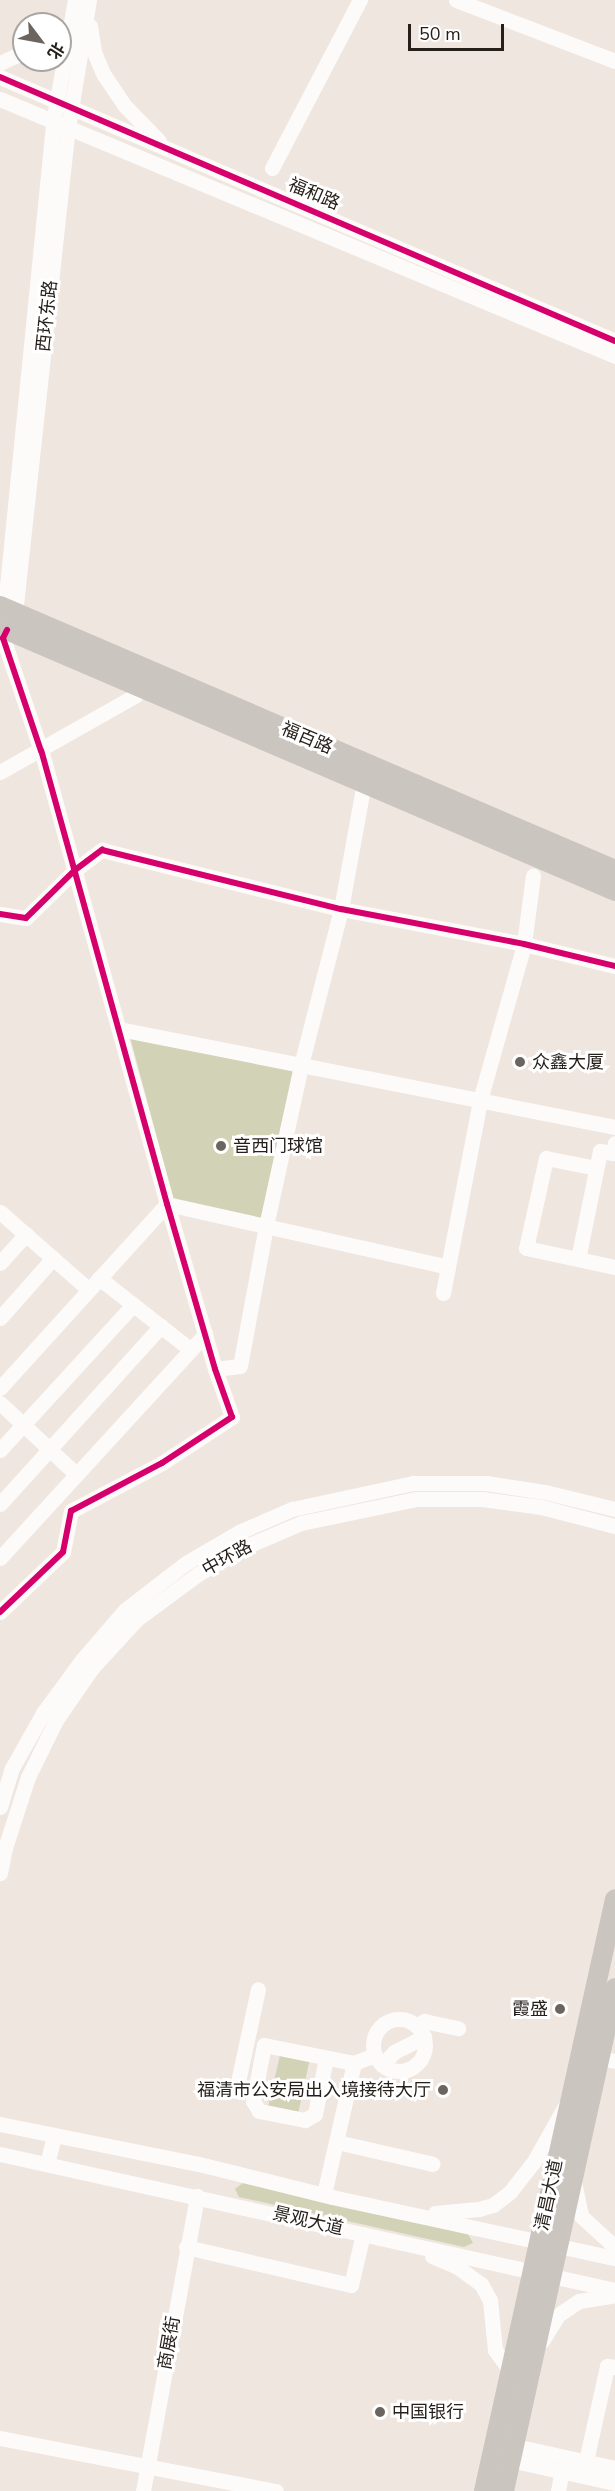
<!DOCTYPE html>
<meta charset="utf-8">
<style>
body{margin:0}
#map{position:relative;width:615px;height:2491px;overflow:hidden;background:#efe6df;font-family:"Nunito Sans","Noto Sans SC",sans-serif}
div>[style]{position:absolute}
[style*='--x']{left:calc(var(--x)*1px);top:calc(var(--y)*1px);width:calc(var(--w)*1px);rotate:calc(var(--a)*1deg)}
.green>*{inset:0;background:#d2d2b6}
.minor>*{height:15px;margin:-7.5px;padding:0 7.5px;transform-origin:7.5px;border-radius:7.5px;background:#fdfbfa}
.minor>.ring{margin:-7.5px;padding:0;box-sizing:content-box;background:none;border:15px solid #fdfbfa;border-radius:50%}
.major>*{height:20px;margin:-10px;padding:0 10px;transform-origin:10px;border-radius:10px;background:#cbc5c0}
.cycleway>*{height:6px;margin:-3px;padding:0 3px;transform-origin:3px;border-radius:3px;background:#d6006c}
.dots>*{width:16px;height:16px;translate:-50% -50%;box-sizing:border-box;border:3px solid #fff;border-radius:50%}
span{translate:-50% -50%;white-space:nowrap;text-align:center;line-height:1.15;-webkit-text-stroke:6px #fff;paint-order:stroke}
.street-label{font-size:18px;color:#251f1a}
.poi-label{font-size:18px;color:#251f1a}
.left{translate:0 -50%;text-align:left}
.right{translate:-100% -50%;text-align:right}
.north{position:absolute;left:12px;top:12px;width:60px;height:60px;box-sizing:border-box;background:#fff;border:2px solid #a8a5a3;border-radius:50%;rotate:122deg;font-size:16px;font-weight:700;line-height:24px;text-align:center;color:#251f1a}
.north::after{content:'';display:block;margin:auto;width:21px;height:27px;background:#6c655f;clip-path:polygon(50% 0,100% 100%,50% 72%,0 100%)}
.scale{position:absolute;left:408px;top:24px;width:96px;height:27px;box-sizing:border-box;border:3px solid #251f1a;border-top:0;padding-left:8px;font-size:18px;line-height:21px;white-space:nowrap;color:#251f1a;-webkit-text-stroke:4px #fff;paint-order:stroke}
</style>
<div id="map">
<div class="green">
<div style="clip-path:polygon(130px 1037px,295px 1070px,262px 1218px,174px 1201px)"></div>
<div style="clip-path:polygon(281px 2051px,310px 2058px,298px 2114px,268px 2107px)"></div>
<div style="clip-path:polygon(243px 2183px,468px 2234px,473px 2243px,464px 2247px,239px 2197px,235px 2189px)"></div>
</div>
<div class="minor">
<div style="--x:456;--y:0;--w:170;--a:21"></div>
<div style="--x:90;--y:26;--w:26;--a:81"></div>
<div style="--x:94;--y:52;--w:25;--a:67"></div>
<div style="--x:104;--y:75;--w:36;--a:56"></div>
<div style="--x:124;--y:105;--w:50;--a:45.8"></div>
<div style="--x:0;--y:63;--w:26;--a:-25"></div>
<div style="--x:0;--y:77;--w:669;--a:23.23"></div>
<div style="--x:0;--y:99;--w:667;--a:22.68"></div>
<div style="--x:272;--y:168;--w:190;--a:-62.4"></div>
<div style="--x:4;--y:616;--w:496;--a:-84.3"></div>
<div style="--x:53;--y:122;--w:124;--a:-79.8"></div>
<div style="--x:14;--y:623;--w:498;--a:-83.8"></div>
<div style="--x:68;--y:128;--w:130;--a:-80.7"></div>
<div style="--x:0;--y:772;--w:156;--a:-29.5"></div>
<div style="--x:0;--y:914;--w:26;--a:9"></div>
<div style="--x:26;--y:918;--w:69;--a:-44.4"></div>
<div style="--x:75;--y:870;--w:34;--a:-37"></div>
<div style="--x:102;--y:850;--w:246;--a:13.9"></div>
<div style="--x:341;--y:909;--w:186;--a:10.8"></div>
<div style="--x:524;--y:944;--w:94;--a:13.6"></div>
<div style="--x:119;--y:1029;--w:506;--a:11.18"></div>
<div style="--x:596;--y:1168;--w:51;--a:-168.7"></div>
<div style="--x:546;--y:1158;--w:92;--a:102.5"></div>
<div style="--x:526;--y:1248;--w:91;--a:12.1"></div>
<div style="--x:0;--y:1212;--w:118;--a:41.2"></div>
<div style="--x:578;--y:1259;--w:110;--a:-78.5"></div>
<div style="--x:600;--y:1151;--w:13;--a:9"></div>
<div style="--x:613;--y:1153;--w:10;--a:-79"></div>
<div style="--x:0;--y:1263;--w:39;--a:-48"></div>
<div style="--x:99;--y:1278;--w:115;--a:38"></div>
<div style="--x:443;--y:1293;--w:197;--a:-79.1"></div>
<div style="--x:480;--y:1100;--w:162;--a:-74.2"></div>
<div style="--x:524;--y:944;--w:69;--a:-82.5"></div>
<div style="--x:0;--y:1318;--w:80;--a:-48.5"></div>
<div style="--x:215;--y:1369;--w:25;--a:-7"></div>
<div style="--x:240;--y:1366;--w:142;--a:-79.5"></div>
<div style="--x:266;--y:1226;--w:165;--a:-77.7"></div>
<div style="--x:301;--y:1065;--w:161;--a:-75.6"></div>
<div style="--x:341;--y:909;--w:128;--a:-79.7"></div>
<div style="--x:0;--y:1388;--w:248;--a:-47.8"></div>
<div style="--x:167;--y:1204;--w:288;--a:12.6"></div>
<div style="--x:0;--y:1403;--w:104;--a:43.1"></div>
<div style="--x:0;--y:1450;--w:197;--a:-47.5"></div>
<div style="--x:0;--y:1504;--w:240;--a:-47.9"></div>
<div style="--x:0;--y:1558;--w:304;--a:-47.5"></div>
<div style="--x:0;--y:1612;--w:87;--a:-43.6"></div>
<div style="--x:63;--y:1552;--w:42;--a:-79"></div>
<div style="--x:71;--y:1511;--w:103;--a:-27.8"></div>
<div style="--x:162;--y:1463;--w:84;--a:-33.3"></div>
<div style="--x:232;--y:1417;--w:51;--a:-109.5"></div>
<div style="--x:215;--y:1369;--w:172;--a:-106.2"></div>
<div style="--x:167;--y:1204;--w:470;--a:-105.5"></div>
<div style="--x:41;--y:751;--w:119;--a:-108.6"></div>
<div style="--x:3;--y:638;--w:9;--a:-63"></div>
<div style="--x:0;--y:1807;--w:39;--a:-73"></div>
<div style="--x:11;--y:1770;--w:65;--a:-60.7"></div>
<div style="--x:43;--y:1713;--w:66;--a:-53.7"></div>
<div style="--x:82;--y:1660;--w:66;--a:-49.3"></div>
<div style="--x:125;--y:1610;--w:77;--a:-37.6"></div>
<div style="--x:186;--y:1563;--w:61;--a:-30.3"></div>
<div style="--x:239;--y:1532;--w:58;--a:-23.5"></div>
<div style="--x:292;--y:1509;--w:124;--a:-12.1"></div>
<div style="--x:413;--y:1483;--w:73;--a:0"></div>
<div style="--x:486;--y:1483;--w:60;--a:8.7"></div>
<div style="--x:545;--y:1492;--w:72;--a:13.7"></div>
<div style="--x:0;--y:1873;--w:25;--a:-79"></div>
<div style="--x:5;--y:1848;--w:75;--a:-72.1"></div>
<div style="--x:28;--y:1777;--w:64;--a:-63.8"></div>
<div style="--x:56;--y:1720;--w:63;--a:-55.3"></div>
<div style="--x:92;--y:1668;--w:67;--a:-47.4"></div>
<div style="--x:137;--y:1619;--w:76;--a:-36.4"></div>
<div style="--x:198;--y:1574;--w:56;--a:-29.7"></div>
<div style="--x:247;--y:1546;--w:59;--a:-23.1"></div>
<div style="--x:301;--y:1523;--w:117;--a:-11.8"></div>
<div style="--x:416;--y:1499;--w:66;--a:0"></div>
<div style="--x:482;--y:1499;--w:60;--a:7.7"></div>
<div style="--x:541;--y:1507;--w:76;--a:14.4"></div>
<div class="ring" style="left:373px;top:2019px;width:37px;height:37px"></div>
<div style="--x:417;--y:2026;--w:9;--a:-36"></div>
<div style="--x:424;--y:2021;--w:35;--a:12"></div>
<div style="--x:326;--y:2058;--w:57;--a:101.1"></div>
<div style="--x:315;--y:2114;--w:12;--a:149"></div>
<div style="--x:305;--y:2120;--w:47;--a:-168.9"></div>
<div style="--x:259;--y:2111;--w:12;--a:-121"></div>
<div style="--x:253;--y:2101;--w:57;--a:-78.9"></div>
<div style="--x:264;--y:2045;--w:92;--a:11.3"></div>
<div style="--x:354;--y:2063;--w:22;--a:-21"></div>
<div style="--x:600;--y:2058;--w:15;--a:11"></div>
<div style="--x:382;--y:2065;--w:18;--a:-47"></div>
<div style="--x:394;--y:2052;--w:34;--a:-27"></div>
<div style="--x:236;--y:2091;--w:104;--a:-77.8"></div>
<div style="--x:0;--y:2124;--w:203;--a:11.4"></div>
<div style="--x:199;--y:2164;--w:137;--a:13.9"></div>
<div style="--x:332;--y:2197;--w:289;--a:12.2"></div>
<div style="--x:337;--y:2142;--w:98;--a:12.9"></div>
<div style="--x:0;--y:2154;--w:630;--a:12.47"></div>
<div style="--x:47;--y:2164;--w:30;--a:-76"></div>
<div style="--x:574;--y:2182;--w:35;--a:78"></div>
<div style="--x:581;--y:2216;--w:46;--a:42.4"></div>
<div style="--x:324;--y:2194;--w:134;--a:-77.1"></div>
<div style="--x:435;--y:2213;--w:44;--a:-5.2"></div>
<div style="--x:479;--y:2209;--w:15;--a:-16"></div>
<div style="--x:493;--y:2205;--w:21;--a:-37"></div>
<div style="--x:510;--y:2192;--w:37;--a:-52"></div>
<div style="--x:533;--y:2163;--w:65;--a:-60.7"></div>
<div style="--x:186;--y:2247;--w:169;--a:13"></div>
<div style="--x:351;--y:2285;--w:52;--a:-76.8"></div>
<div style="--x:432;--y:2256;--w:26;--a:23"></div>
<div style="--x:456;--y:2266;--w:31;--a:36"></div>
<div style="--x:481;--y:2284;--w:18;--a:61"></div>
<div style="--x:490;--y:2300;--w:50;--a:84.3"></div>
<div style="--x:495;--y:2350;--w:27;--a:54"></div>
<div style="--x:542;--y:2341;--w:31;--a:-58"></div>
<div style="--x:558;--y:2315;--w:25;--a:-34"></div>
<div style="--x:579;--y:2301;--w:36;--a:-9"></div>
<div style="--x:0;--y:2438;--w:281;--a:10.9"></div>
<div style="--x:524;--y:2448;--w:93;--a:12.4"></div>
<div style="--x:510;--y:2460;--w:107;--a:12.4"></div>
<div style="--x:586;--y:2461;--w:97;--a:-77.5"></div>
<div style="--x:607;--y:2366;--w:8;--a:7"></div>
<div style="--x:143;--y:2491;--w:300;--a:-79.6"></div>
<div style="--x:558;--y:2491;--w:20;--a:-79"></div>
</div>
<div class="major">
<div style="--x:0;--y:606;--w:669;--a:23.23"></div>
<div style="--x:0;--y:627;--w:669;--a:23.23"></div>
<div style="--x:484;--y:2491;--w:606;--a:-77.52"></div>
<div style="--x:504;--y:2491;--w:515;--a:-77.56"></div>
</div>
<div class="cycleway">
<div style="--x:0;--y:77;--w:669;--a:23.23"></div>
<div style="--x:0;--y:914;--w:26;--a:9"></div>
<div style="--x:26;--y:918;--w:69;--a:-44.4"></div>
<div style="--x:75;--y:870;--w:34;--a:-37"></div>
<div style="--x:102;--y:850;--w:246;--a:13.9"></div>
<div style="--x:341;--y:909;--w:186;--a:10.8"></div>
<div style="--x:524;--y:944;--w:94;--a:13.6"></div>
<div style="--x:0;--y:1612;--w:87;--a:-43.6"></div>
<div style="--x:63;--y:1552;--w:42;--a:-79"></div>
<div style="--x:71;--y:1511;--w:103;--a:-27.8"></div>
<div style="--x:162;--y:1463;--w:84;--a:-33.3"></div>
<div style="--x:232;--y:1417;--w:51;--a:-109.5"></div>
<div style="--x:215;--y:1369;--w:172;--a:-106.2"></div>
<div style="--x:167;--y:1204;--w:470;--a:-105.5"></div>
<div style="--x:41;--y:751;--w:119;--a:-108.6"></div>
<div style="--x:3;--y:638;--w:9;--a:-63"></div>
</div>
<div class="dots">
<div style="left:520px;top:1062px;background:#6c655f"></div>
<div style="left:221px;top:1146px;background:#6c655f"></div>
<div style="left:560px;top:2009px;background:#6c655f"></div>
<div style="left:443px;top:2090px;background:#6c655f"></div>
<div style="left:380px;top:2412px;background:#6c655f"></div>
</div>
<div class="street-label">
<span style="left:314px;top:194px;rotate:23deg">福和路</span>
<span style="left:47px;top:316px;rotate:-84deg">西环东路</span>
<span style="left:307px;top:738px;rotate:23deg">福百路</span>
<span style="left:227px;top:1558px;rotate:-29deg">中环路</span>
<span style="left:549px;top:2195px;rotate:-78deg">清昌大道</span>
<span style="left:308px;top:2221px;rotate:13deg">景观大道</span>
<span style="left:169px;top:2343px;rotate:-80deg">商展街</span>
</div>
<div class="poi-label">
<span class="left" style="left:532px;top:1062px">众鑫大厦</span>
<span class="left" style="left:233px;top:1146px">音西门球馆</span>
<span class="right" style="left:548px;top:2009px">霞盛</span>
<span class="right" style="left:431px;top:2090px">福清市公安局出入境接待大厅</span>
<span class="left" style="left:392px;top:2412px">中国银行</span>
</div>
<div class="north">北</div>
<div class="scale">50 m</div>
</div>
